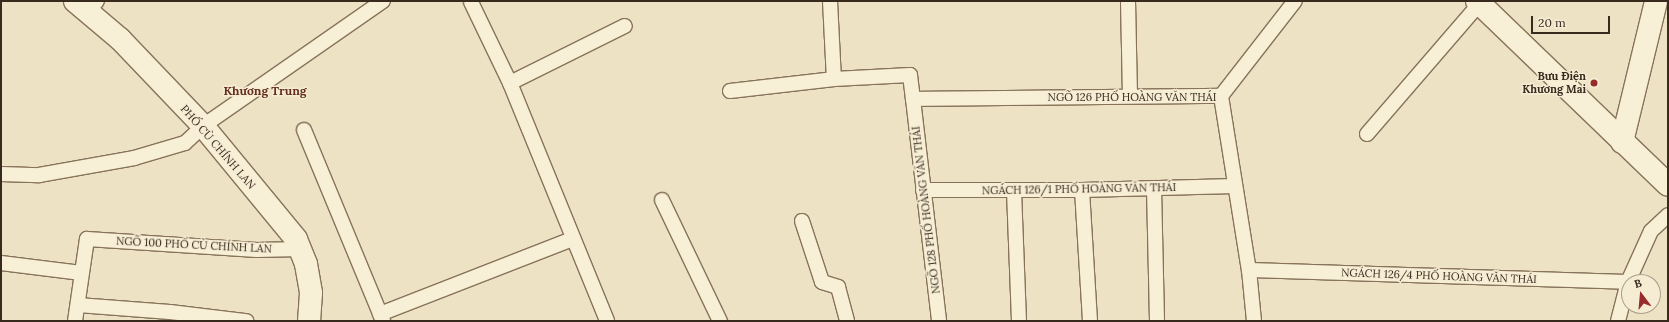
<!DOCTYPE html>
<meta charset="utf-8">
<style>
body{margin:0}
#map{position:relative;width:1669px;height:322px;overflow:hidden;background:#ede2c3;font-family:Lora,serif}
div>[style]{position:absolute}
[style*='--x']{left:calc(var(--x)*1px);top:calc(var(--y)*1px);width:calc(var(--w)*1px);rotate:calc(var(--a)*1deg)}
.roads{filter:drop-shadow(1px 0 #87735a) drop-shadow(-1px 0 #87735a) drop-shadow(0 1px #87735a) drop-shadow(0 -1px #87735a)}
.lane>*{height:14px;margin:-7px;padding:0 7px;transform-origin:7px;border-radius:7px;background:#f8efd7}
.street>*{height:22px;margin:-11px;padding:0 11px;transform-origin:11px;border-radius:11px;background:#f8efd7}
.dots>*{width:11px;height:11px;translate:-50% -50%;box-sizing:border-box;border:2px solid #f5ecd3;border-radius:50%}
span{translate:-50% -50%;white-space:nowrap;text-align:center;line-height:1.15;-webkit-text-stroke:3px #f5ecd3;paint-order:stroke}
.poi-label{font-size:11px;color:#382b1e;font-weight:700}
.right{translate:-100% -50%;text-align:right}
.street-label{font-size:11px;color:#382b1e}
.neighbourhood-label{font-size:12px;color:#642e1e;font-weight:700}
.frame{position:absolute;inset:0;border:2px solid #382b1e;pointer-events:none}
.north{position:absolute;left:1621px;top:274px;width:40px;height:40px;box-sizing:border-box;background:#f5ecd3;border:1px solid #a99f8b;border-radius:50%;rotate:344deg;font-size:11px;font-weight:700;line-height:16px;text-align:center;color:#382b1e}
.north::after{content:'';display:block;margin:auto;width:14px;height:18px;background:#962d2b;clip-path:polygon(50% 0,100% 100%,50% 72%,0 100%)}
.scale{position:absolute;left:1531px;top:16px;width:79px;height:18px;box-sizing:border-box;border:2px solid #382b1e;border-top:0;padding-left:5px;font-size:12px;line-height:14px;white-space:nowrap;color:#382b1e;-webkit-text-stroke:3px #f5ecd3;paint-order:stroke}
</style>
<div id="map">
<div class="roads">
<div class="lane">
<div style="--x:830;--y:1;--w:78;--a:87.1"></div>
<div style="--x:1128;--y:1;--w:94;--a:88.8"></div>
<div style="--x:471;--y:2;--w:90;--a:64.3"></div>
<div style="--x:510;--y:83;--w:257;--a:67.8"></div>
<div style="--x:88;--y:12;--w:14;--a:-51"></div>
<div style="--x:510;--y:83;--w:128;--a:-26.4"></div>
<div style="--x:730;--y:91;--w:105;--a:-6.6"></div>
<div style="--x:834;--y:79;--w:76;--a:-3"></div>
<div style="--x:910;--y:75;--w:24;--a:83"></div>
<div style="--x:913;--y:99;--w:308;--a:-0.6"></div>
<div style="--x:1221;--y:96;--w:176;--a:80.9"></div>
<div style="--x:1249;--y:270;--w:51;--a:84.4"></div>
<div style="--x:1221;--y:96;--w:120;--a:-52.1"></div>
<div style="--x:913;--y:99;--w:224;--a:83.3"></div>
<div style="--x:304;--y:130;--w:207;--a:67.5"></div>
<div style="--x:1367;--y:134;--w:173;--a:-49.2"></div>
<div style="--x:1;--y:174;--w:38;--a:2"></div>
<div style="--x:39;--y:175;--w:97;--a:-10.1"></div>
<div style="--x:134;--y:158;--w:53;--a:-16.4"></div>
<div style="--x:185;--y:143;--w:25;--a:-43"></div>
<div style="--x:203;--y:126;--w:219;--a:-34.8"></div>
<div style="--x:1154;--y:188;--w:133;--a:88.7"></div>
<div style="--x:923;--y:190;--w:159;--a:0"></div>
<div style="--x:1082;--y:190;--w:153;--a:-1.5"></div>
<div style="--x:1082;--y:190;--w:131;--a:86.5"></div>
<div style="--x:1014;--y:191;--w:130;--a:87.8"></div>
<div style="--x:662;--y:200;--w:134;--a:64.4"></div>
<div style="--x:802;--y:221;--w:64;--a:71.8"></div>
<div style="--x:822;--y:282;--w:17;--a:17"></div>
<div style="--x:838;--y:287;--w:35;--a:75"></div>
<div style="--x:1;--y:263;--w:81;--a:7.1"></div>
<div style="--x:1249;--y:270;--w:379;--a:1.8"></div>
<div style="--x:78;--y:305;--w:92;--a:4.4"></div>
<div style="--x:170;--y:312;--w:77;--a:6.8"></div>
<div style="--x:380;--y:314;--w:206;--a:-21.3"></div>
<div style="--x:75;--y:321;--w:83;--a:-81.7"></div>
<div style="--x:87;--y:239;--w:170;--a:3.7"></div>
<div style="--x:257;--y:250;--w:43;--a:-1.3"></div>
<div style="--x:1618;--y:321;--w:40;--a:-75.6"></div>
<div style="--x:1628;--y:282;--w:56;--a:-65.7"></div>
<div style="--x:1651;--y:231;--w:23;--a:-43"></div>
</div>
<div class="street">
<div style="--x:75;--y:1;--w:59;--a:40.2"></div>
<div style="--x:120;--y:39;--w:120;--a:46.3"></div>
<div style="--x:203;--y:126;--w:146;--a:50.5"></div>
<div style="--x:296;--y:239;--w:27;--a:68"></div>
<div style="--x:306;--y:264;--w:29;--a:80"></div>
<div style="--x:311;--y:293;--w:28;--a:94"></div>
<div style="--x:1477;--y:1;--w:265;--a:43.9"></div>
<div style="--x:1622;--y:142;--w:145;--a:-76.4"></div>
</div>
</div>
<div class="dots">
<div style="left:1594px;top:83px;background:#962d2b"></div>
</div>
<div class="poi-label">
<span class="right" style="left:1586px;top:83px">Bưu Điện<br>Khương Mai</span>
</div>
<div class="street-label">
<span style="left:1132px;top:97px">NGÕ 126 PHỐ HOÀNG VĂN THÁI</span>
<span style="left:218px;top:147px;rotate:49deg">PHỐ CÙ CHÍNH LAN</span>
<span style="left:1079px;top:189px;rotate:-1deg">NGÁCH 126/1 PHỐ HOÀNG VĂN THÁI</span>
<span style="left:926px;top:210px;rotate:-97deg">NGÕ 128 PHỐ HOÀNG VĂN THÁI</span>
<span style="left:194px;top:245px;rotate:3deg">NGÕ 100 PHỐ CÙ CHÍNH LAN</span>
<span style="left:1439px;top:276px;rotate:2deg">NGÁCH 126/4 PHỐ HOÀNG VĂN THÁI</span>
</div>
<div class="neighbourhood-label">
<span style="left:265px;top:91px">Khương Trung</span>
</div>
<div class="frame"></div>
<div class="north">B</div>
<div class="scale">20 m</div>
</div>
